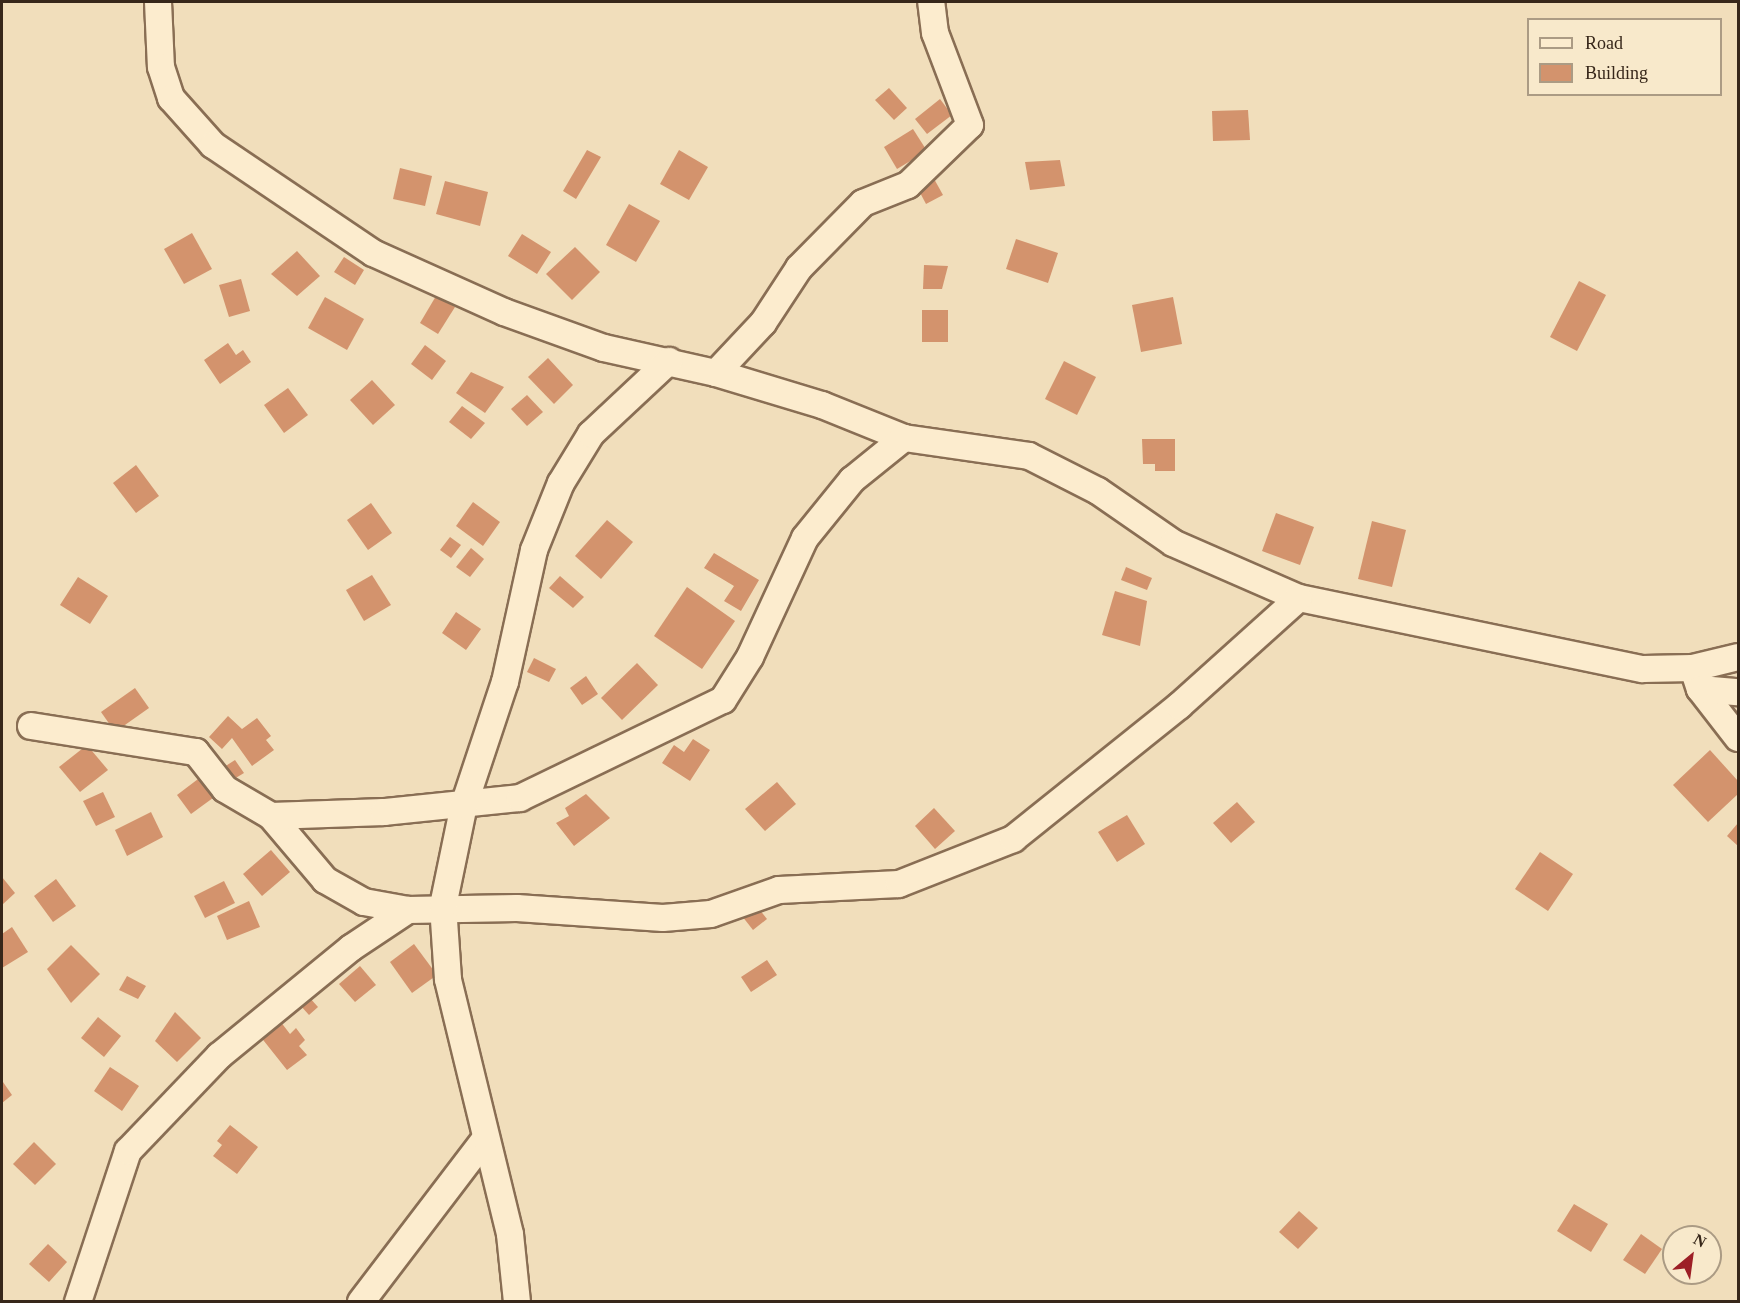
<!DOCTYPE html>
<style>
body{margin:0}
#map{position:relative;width:1740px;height:1303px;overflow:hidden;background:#f1debb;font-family:Georgia,serif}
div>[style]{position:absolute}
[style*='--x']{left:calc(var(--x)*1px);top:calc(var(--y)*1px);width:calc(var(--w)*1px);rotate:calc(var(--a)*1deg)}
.building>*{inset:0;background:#d3936d}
.roads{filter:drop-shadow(2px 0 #896e54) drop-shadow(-2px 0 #896e54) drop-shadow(0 2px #896e54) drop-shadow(0 -2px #896e54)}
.street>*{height:26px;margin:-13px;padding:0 13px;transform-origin:13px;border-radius:13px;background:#fcecce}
span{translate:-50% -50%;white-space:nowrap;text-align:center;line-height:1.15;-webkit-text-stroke:5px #f8e9cb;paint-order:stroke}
.frame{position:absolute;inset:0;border:3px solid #37271a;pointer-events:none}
.legend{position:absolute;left:1527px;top:18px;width:195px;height:78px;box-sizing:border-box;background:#f8e9cb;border:2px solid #ab9b84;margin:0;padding:8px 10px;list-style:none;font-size:18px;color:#37271a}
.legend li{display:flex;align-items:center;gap:12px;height:30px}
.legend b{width:30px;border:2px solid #ab9b84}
.north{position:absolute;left:1662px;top:1225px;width:60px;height:60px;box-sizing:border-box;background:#f8e9cb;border:2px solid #ab9b84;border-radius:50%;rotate:29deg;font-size:16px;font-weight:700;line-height:24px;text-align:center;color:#37271a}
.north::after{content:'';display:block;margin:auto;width:21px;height:27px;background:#9d1f26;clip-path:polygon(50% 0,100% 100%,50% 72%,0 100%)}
</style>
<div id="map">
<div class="building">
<div style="clip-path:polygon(889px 88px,907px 108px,894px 120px,875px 100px)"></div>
<div style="clip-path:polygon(940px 99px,952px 115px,927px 134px,915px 119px)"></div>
<div style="clip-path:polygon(1248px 110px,1250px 140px,1213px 141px,1212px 111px)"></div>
<div style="clip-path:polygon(913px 129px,927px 151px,897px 169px,884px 147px)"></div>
<div style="clip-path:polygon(587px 150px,601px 157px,576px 199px,563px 191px)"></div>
<div style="clip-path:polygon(679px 150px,708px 167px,689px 200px,660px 184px)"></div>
<div style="clip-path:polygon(1060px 160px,1065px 186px,1030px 190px,1025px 162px)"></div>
<div style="clip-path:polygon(400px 168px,432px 176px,425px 206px,393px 199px)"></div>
<div style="clip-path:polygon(933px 177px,943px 195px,926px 204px,916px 185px)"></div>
<div style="clip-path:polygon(445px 181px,488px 192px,480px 226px,436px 214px)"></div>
<div style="clip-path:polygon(629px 204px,660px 221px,636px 262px,606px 245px)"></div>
<div style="clip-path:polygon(192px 233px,212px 269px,184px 284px,164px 249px)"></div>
<div style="clip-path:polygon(522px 234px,551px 252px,537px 274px,508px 256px)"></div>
<div style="clip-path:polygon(1016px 239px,1058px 253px,1048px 283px,1006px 269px)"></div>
<div style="clip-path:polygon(575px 247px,600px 272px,572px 300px,546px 274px)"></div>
<div style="clip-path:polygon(297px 251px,320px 276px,297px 296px,271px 274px)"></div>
<div style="clip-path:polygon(344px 257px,364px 270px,355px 285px,334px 272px)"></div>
<div style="clip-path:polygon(924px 265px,948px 266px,942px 289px,923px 289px)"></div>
<div style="clip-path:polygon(241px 279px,250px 311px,229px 317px,219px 285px)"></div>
<div style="clip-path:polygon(1579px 281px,1606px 295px,1577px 351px,1550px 337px)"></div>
<div style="clip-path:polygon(436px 296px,455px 307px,438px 334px,420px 323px)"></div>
<div style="clip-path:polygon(325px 297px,364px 319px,347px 350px,308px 328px)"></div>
<div style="clip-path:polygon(1173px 297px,1182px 344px,1141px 352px,1132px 305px)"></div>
<div style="clip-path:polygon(922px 310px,948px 310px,948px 342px,922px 342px)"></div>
<div style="clip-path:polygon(228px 343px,236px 355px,243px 350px,251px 362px,220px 384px,204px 360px)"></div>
<div style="clip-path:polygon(425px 345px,446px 361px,432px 380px,411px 364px)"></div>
<div style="clip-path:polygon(548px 358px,573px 385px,554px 404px,528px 377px)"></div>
<div style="clip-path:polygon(1064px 361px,1096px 377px,1077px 415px,1045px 399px)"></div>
<div style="clip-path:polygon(471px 372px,504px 387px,485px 413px,456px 393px)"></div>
<div style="clip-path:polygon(372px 380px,395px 405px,373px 425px,350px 400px)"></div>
<div style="clip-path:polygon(288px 388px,308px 415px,284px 433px,264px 405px)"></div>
<div style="clip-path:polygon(527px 395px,543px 412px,527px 426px,511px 409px)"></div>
<div style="clip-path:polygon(462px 406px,485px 423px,471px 439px,449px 422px)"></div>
<div style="clip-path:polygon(1142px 439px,1175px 439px,1175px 471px,1155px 471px,1155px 464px,1143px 464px)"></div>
<div style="clip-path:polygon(136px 465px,159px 496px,136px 513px,113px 483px)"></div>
<div style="clip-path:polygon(473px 502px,500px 522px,483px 546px,456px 526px)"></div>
<div style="clip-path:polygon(371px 503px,392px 533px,368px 550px,347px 520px)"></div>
<div style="clip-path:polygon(1276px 513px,1314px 527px,1300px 565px,1262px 551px)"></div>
<div style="clip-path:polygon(607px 520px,633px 542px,601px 579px,575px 556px)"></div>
<div style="clip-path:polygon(1372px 521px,1406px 530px,1392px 587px,1358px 579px)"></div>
<div style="clip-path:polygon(450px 537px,461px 545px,451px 558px,440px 550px)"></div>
<div style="clip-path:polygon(471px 548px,484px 559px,470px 577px,456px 567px)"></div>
<div style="clip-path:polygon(714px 553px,759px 580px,741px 611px,724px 601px,734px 586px,704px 568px)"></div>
<div style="clip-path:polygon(1126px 567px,1152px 578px,1147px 590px,1121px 580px)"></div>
<div style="clip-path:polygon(372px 575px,391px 605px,364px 621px,346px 590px)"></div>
<div style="clip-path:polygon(560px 576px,584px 597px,573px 608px,549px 588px)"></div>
<div style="clip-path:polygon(78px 577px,108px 596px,90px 624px,60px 605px)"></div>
<div style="clip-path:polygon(687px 587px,735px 621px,702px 669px,654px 636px)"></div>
<div style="clip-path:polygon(1115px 591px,1147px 601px,1140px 646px,1102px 635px)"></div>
<div style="clip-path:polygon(456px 612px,481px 629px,466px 650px,442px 633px)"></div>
<div style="clip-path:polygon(534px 658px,556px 669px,549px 682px,527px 672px)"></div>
<div style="clip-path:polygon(637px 663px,658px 685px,622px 720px,601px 698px)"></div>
<div style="clip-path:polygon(586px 676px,598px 694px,582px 705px,570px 688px)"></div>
<div style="clip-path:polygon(135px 688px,149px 708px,115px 732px,101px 712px)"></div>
<div style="clip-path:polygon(228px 716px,242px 729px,257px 718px,271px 736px,266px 740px,274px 750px,252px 766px,232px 738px,222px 749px,209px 737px)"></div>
<div style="clip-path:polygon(693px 739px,710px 750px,690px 781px,662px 763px,674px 745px,684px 752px)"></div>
<div style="clip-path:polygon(87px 745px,108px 770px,80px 792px,59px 767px)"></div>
<div style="clip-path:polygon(1710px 750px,1738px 781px,1738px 794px,1708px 822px,1673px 785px)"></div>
<div style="clip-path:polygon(235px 760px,244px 773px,229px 782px,221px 769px)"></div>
<div style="clip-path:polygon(202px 776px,217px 795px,191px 814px,177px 795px)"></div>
<div style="clip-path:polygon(777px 782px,796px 804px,765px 831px,745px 809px)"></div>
<div style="clip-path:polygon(103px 792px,115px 817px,96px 826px,83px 801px)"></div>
<div style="clip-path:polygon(586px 794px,610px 818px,574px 846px,556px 823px,569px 816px,565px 808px)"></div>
<div style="clip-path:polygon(1237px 802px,1255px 822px,1231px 843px,1213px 823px)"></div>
<div style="clip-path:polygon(934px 808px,955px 831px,935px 849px,915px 826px)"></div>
<div style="clip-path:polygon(151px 812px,163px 837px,127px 856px,115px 830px)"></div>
<div style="clip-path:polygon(1127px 815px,1145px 844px,1117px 862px,1098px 832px)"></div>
<div style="clip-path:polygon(1738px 823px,1738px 846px,1727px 836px)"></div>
<div style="clip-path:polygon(271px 850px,290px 872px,262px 896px,243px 874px)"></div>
<div style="clip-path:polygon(1540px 852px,1573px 874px,1548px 911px,1515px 889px)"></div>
<div style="clip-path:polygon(2px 877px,15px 893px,2px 905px)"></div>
<div style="clip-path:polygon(56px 879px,76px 906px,53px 922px,34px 896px)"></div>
<div style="clip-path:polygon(224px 881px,235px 903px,205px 918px,194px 896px)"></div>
<div style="clip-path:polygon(249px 901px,260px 927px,227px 940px,217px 916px)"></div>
<div style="clip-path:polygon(756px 905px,767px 919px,753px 930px,742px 916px)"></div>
<div style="clip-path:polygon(12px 927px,28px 952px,2px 968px,2px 934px)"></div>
<div style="clip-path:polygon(414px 944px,437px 975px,412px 993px,390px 962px)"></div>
<div style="clip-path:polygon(71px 945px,100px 974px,71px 1003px,47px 969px)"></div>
<div style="clip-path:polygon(767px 960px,777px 975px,751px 992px,741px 977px)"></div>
<div style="clip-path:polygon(360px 966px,376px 985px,355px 1002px,339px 984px)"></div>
<div style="clip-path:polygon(127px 976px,146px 986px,138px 999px,119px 990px)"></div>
<div style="clip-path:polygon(309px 997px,318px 1007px,309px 1015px,300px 1005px)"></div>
<div style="clip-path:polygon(175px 1012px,201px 1038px,177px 1062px,155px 1041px)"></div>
<div style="clip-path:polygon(98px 1017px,121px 1036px,104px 1057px,81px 1038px)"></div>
<div style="clip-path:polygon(280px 1021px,290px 1034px,296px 1028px,305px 1040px,299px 1046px,307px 1055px,287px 1070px,260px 1036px)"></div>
<div style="clip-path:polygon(110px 1067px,139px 1086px,122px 1111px,94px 1091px)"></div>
<div style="clip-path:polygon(3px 1082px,12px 1095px,2px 1103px,2px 1083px)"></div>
<div style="clip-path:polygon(230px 1125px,258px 1147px,237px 1174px,213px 1156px,222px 1145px,217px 1141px)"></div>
<div style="clip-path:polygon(34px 1142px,56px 1164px,35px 1185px,13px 1164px)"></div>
<div style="clip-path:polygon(1574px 1204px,1608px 1224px,1591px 1252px,1557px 1231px)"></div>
<div style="clip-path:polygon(1299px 1211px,1318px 1228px,1298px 1249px,1279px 1232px)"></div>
<div style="clip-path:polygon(1641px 1234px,1662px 1249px,1645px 1274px,1623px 1260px)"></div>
<div style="clip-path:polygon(48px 1244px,67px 1262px,49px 1282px,29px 1264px)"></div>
</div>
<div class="roads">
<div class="street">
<div style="--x:158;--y:2;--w:65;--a:87.4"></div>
<div style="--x:161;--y:67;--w:33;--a:72"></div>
<div style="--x:171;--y:98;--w:63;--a:48.2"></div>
<div style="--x:213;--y:145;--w:193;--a:34"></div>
<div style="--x:373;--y:253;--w:144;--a:24.2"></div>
<div style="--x:504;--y:312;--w:106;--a:19.8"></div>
<div style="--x:604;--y:348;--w:115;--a:12.6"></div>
<div style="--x:716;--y:373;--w:111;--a:16.8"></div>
<div style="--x:822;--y:405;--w:88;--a:21.9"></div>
<div style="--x:904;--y:438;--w:126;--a:8.2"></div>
<div style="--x:1029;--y:456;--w:77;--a:26.9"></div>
<div style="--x:1098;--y:491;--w:91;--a:34.7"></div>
<div style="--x:1173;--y:543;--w:137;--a:23.6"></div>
<div style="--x:1299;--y:598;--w:351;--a:11.7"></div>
<div style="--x:1643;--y:669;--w:50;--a:-1.1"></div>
<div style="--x:1693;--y:668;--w:46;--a:-13.7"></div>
<div style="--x:716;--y:373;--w:69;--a:-46.8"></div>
<div style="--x:763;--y:323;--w:66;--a:-56.8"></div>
<div style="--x:799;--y:268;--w:91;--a:-45.4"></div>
<div style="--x:863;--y:203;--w:48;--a:-21.8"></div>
<div style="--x:908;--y:185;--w:86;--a:-44.1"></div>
<div style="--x:970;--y:125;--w:98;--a:-110.8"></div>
<div style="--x:935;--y:33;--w:31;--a:-97"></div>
<div style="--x:1693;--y:668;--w:22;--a:72"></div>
<div style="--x:1700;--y:689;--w:62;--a:52.2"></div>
<div style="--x:1700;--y:689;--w:38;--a:5"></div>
<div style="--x:31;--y:726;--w:167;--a:9"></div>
<div style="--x:196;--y:752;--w:47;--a:51.9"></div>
<div style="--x:225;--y:789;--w:53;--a:30.4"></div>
<div style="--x:271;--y:816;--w:84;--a:49.8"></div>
<div style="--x:325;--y:880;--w:45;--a:29.4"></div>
<div style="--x:364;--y:902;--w:45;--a:10.3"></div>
<div style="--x:271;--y:816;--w:113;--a:-2"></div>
<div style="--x:384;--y:812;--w:137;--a:-5.9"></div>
<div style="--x:520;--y:798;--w:225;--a:-25.8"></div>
<div style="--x:723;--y:700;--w:51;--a:-57.9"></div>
<div style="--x:750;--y:657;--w:131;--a:-65.2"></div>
<div style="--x:805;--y:538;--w:75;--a:-51"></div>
<div style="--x:852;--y:480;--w:67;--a:-38.9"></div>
<div style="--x:78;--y:1302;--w:159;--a:-71.7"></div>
<div style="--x:128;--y:1151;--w:132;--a:-46.2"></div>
<div style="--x:219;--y:1056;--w:171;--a:-39.3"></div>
<div style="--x:351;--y:948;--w:69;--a:-33.7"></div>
<div style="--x:408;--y:910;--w:109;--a:-1.1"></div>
<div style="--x:517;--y:908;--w:146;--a:3.9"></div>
<div style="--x:663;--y:918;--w:48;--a:-4.8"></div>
<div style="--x:711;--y:914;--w:72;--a:-19.4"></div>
<div style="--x:779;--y:890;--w:120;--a:-2.9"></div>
<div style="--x:899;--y:884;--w:123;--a:-21.5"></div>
<div style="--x:1013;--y:839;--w:213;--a:-38.7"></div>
<div style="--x:1179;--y:706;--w:161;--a:-42"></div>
<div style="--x:361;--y:1302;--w:206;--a:-52.7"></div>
<div style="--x:517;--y:1302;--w:68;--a:-95.9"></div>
<div style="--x:510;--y:1234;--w:262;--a:-103.7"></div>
<div style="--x:448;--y:979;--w:73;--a:-93.9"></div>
<div style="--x:443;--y:906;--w:103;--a:-78.3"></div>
<div style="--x:464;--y:805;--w:130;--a:-71.6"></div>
<div style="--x:505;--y:682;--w:135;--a:-77.6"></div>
<div style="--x:534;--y:550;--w:72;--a:-68.1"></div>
<div style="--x:561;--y:483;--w:57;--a:-58.5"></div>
<div style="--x:591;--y:434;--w:107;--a:-43.1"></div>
</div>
</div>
<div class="frame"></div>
<ul class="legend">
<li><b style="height:8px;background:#fcecce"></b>Road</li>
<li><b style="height:16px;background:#d3936d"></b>Building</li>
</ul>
<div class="north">N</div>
</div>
